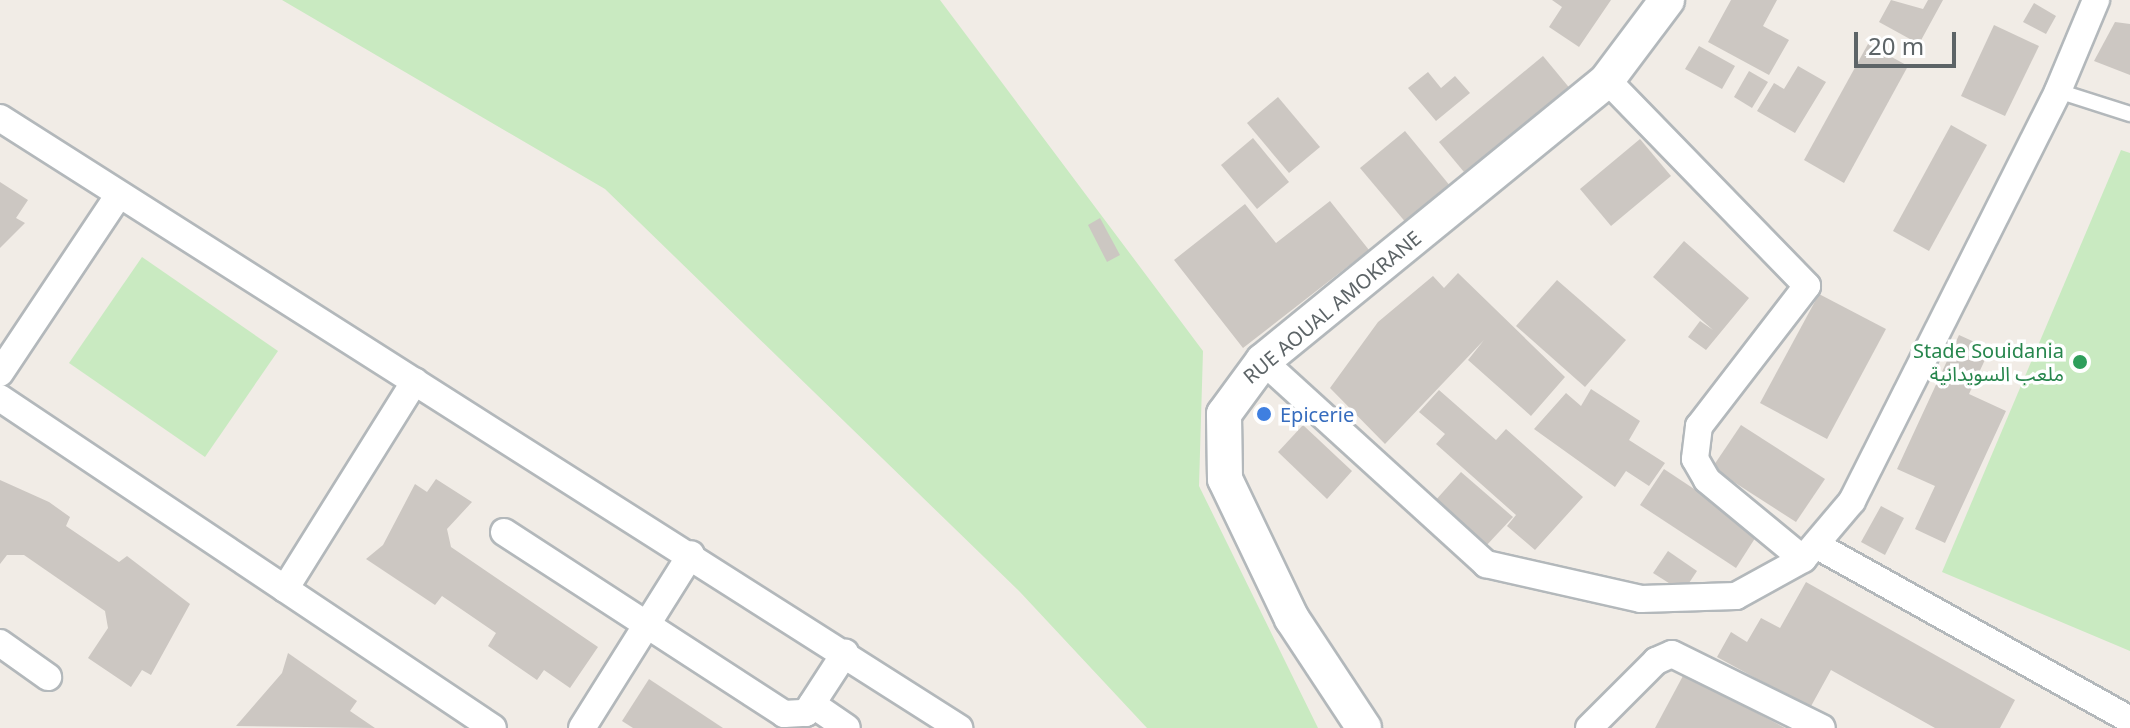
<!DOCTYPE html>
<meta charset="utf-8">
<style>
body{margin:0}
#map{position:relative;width:2130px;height:728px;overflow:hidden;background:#f1ece6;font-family:"Noto Sans","Noto Sans Arabic",sans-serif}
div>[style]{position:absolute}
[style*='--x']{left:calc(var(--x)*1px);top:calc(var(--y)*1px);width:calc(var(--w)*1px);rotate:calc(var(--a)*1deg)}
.green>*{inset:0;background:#c9eac1}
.building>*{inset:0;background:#ccc7c2}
.roads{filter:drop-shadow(2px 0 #b3b8bb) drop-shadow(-2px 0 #b3b8bb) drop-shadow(0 2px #b3b8bb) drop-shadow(0 -2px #b3b8bb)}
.service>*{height:14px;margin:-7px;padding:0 7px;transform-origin:7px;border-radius:7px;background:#fff}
.minor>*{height:26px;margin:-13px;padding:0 13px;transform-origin:13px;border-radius:13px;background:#fff}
.tertiary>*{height:34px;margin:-17px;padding:0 17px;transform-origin:17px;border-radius:17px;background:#fff}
.dots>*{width:22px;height:22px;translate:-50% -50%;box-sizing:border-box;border:4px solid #fff;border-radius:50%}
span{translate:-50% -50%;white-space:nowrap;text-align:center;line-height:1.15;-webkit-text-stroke:7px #fff;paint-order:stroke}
.street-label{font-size:20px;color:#5d6467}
.leisure-label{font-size:20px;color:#27864d}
.right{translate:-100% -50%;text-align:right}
.shop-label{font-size:20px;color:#366cbe}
.left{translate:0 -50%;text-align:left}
.scale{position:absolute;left:1854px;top:32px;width:102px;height:36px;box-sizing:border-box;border:4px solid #5d6467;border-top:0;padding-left:10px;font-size:24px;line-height:28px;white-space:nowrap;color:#5d6467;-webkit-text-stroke:6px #fff;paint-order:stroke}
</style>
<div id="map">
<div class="green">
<div style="clip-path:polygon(282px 0,940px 0,1203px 351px,1199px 486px,1318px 728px,1147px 728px,1020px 592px,605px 189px)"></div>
<div style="clip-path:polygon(2121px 150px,2130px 153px,2130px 651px,1942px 572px)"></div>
<div style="clip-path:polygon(142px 257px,278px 351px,205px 457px,69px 363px)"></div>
</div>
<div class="building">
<div style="clip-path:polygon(1552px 0,1611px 0,1579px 47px,1549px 27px,1562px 7px)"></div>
<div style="clip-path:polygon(1731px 0,1777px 0,1763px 26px,1789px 40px,1769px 75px,1708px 42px)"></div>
<div style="clip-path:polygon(1891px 0,1923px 9px,1928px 0,1943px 0,1919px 44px,1879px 22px)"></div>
<div style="clip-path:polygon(2034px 3px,2056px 16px,2046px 34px,2023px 22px)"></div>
<div style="clip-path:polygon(2115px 22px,2130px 24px,2130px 75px,2094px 61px)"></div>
<div style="clip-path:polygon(1994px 25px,2039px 46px,2005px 116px,1961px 96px)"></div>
<div style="clip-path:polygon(1868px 44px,1908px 66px,1844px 183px,1804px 160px)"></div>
<div style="clip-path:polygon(1699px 46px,1735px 66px,1722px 89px,1685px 69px)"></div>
<div style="clip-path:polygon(1543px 56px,1572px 91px,1464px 172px,1439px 142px)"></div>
<div style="clip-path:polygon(1798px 66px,1826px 82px,1795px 133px,1757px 111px,1774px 83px,1784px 89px)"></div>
<div style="clip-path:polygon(1749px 71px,1768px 82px,1752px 108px,1734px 97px)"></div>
<div style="clip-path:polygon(1428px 72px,1441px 88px,1455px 76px,1470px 93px,1436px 121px,1408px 88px)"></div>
<div style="clip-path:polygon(1278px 97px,1320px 147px,1289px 173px,1247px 123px)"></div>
<div style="clip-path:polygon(1951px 125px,1987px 145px,1929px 251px,1893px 231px)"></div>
<div style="clip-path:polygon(1405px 131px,1451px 187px,1407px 224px,1360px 168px)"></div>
<div style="clip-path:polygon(1253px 138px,1289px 182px,1257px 209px,1221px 165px)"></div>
<div style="clip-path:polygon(1640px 139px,1671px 176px,1611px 226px,1580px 189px)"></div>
<div style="clip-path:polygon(0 182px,28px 200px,16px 218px,25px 223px,0 248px)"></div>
<div style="clip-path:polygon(1330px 201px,1369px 250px,1243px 348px,1174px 260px,1245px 204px,1276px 243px)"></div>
<div style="clip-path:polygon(1100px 218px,1120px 255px,1107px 262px,1088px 225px)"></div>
<div style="clip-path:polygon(1684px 241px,1749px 298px,1706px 350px,1688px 337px,1700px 321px,1713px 330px,1653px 277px)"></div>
<div style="clip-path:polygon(1458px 273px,1565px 377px,1531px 416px,1468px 360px,1484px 340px,1385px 444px,1330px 388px,1378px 322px,1433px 276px,1444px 288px)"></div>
<div style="clip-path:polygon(1557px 280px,1626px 340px,1585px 387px,1516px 326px)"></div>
<div style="clip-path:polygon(1819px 294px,1886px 329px,1827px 439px,1760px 403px)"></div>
<div style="clip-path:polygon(1959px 335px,1990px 349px,1969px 394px,2006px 411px,1945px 543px,1915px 529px,1935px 486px,1897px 469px)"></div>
<div style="clip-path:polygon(1591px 389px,1640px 421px,1629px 440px,1665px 463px,1649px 486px,1626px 471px,1615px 487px,1534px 429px,1566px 393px,1581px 406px)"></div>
<div style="clip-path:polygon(1439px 390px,1496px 440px,1506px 429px,1583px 497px,1535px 550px,1507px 526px,1516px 515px,1436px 444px,1445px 434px,1419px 412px)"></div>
<div style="clip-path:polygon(1303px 425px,1352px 471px,1327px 499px,1278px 452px)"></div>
<div style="clip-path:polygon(1741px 425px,1825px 479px,1796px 522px,1712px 468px)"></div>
<div style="clip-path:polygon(1664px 469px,1759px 532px,1736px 568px,1640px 505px)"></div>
<div style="clip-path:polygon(1461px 472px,1513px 517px,1485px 547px,1434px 502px)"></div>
<div style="clip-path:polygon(436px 479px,472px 502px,447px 529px,451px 547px,598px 647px,570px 688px,544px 670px,537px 680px,488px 646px,496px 633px,442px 596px,435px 605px,366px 559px,383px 545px,415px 484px,427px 492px)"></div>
<div style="clip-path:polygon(0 480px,49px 502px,70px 517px,66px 526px,119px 562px,127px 556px,190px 604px,151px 675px,142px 670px,131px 687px,88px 658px,108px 628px,105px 611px,24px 555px,7px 555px,0 564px)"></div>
<div style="clip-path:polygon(1881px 506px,1904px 518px,1885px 555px,1861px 542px)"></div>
<div style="clip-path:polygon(1668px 551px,1697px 571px,1683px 592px,1653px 573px)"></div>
<div style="clip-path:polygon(1806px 582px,2015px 700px,2000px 728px,1935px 728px,1831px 670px,1810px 708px,1717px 657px,1731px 632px,1747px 642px,1761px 618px,1780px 628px)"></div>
<div style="clip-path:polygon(288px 653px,357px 701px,350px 711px,375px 728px,236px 726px,282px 673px)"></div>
<div style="clip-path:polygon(1684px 674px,1785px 728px,1655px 728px)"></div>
<div style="clip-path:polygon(649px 679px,723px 728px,633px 728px,622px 721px)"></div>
</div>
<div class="roads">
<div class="service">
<div style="--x:2058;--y:91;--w:76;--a:17.7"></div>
</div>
<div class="minor">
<div style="--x:1607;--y:80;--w:287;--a:45.8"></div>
<div style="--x:1807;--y:286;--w:177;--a:127.6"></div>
<div style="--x:1699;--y:426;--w:33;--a:97"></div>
<div style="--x:1695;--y:459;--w:24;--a:60"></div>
<div style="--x:1707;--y:480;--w:124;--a:39.5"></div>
<div style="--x:0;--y:118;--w:1137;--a:32.46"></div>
<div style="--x:1263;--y:361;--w:302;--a:42.3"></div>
<div style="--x:1486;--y:564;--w:159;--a:12.7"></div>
<div style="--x:1641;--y:599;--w:95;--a:-1.8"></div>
<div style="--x:1736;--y:596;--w:77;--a:-28.9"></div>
<div style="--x:1803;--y:559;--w:76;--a:-49.8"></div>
<div style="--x:1852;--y:501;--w:459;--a:-63.3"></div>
<div style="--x:2058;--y:91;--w:99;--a:-67.3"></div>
<div style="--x:0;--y:373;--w:213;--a:-56.3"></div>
<div style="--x:0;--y:398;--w:593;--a:33.8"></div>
<div style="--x:504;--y:532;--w:334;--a:33"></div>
<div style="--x:784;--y:714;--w:22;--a:-3"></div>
<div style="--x:806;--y:713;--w:72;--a:-57"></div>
<div style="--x:1816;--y:545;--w:359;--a:29.1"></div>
<div style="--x:285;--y:589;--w:245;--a:-58"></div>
<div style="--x:0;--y:643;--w:59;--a:35.3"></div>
<div style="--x:812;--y:704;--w:42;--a:34.4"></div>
<div style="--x:582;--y:728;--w:205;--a:-57.9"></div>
<div style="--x:1589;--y:728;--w:95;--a:-45"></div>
<div style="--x:1656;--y:661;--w:17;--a:-24"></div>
<div style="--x:1672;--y:654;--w:167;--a:26.3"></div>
</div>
<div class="tertiary">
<div style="--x:1364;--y:728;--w:131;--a:-123.4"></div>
<div style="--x:1292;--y:619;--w:155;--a:-115.6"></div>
<div style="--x:1225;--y:479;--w:65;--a:-90.9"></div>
<div style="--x:1224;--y:414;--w:66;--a:-53.7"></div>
<div style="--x:1263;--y:361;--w:444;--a:-39.2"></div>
<div style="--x:1607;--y:80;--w:100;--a:-53.1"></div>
</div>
</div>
<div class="dots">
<div style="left:2080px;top:362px;background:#2e9e5b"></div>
<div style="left:1264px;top:414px;background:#3f7fe0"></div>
</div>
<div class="street-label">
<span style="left:1332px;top:307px;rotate:-40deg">RUE AOUAL AMOKRANE</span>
</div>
<div class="leisure-label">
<span class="right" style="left:2064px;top:362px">Stade Souidania<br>ملعب السويدانية</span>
</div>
<div class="shop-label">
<span class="left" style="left:1280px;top:414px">Epicerie</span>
</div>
<div class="scale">20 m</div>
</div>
